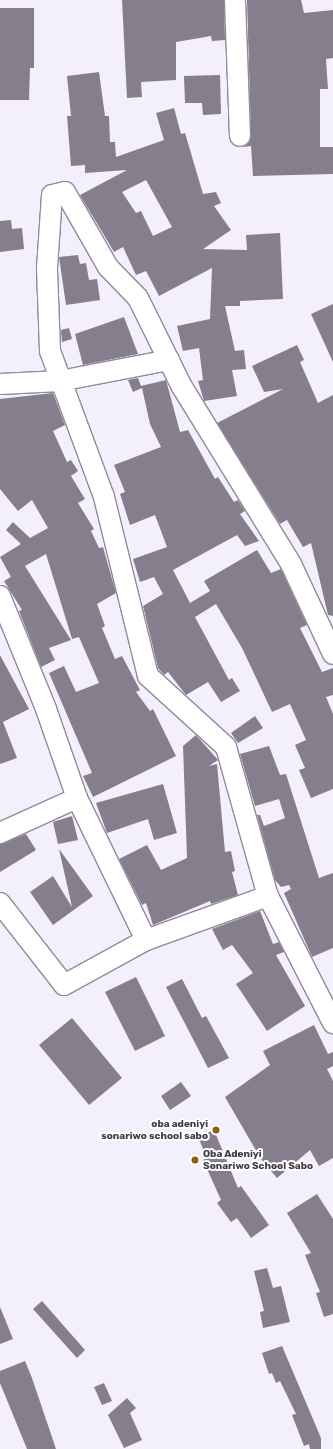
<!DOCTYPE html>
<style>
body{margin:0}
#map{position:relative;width:333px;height:1449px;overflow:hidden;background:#f3effd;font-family:Rubik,sans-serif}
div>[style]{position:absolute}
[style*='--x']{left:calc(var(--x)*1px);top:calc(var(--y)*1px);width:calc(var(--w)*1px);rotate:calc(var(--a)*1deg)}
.building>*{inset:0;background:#867e8c}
.roads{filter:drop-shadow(1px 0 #8f8b9a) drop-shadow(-1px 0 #8f8b9a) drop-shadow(0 1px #8f8b9a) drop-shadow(0 -1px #8f8b9a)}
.minor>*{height:20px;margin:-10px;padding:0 10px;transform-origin:10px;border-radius:10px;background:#fff}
.dots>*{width:11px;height:11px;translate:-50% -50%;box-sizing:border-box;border:2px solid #fff;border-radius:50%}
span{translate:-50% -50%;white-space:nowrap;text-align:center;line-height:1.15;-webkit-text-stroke:4px #fff;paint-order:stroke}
.poi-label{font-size:10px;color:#3d3c42;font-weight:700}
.right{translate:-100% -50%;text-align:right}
.left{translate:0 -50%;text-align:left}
</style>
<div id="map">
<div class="building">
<div style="clip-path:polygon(122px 0,224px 0,225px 40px,212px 41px,211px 36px,176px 42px,176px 80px,141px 82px,142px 97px,127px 98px)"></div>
<div style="clip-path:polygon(247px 0,301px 0,304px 13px,333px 10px,333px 58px,326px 59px,328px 89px,320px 89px,320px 147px,333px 147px,333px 174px,253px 176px,251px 146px,244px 147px,251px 136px)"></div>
<div style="clip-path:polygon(0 8px,34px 8px,34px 68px,30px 68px,29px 100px,0 100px)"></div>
<div style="clip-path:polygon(evenodd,99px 72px,105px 116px,109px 116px,110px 142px,115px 142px,116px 157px,164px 140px,156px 113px,174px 108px,181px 134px,185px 133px,203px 194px,216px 192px,221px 203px,214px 206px,231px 230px,203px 249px,247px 250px,246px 235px,280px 233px,283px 299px,240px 301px,240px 306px,225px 306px,235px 351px,244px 350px,246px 369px,232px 370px,237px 396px,204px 401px,198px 381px,203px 380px,199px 348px,183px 351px,177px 326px,210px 319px,212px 268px,159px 296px,146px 271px,136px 275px,123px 247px,114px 252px,80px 195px,127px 170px,85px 173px,85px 165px,71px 166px,67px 116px,71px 116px,67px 76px,99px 72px,146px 180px,172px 227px,153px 236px,141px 211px,136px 213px,122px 192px,146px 180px)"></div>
<div style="clip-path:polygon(220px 75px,221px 114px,203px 115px,202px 103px,185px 103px,184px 76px)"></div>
<div style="clip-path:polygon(11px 220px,12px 229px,22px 228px,24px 249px,0 252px,0 221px)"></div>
<div style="clip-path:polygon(78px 255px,80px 264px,86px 263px,89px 280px,97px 279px,100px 300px,66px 305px,59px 257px)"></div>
<div style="clip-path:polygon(333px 304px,333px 362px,311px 314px)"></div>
<div style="clip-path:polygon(124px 317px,138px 354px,83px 365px,75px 334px)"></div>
<div style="clip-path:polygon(69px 328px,72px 339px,62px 342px,61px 330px)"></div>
<div style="clip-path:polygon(297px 345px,304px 360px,300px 362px,318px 403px,333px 395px,333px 616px,328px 615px,311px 543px,303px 547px,287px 520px,280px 524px,217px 423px,283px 389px,264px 392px,252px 366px)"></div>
<div style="clip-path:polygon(138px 378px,141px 386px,166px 380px,180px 432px,188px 430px,215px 479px,218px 477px,234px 502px,238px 500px,245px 511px,240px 514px,259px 541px,245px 546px,237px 535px,173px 570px,190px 603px,210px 591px,204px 581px,257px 550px,271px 573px,281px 569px,307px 625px,300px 628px,322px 672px,333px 668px,333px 695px,326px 697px,333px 714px,333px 789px,311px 798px,299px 770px,305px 768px,295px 745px,306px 740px,290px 704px,272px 712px,242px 648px,216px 604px,195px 617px,229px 680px,232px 678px,240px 691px,221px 702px,208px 682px,186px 695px,168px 672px,164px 675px,158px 668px,143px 606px,163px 594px,154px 577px,140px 582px,133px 559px,167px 547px,155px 515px,130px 525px,120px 494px,125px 492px,114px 465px,161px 447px,150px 424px,142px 388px,133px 392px,128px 380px)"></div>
<div style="clip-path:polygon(53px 393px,65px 425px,53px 431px,67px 462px,71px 460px,78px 471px,71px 476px,85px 499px,78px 503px,94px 529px,91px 531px,99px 548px,103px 547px,116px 593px,97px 604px,105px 626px,102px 628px,115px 659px,122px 656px,140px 690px,136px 692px,150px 711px,153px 709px,176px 756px,93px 797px,83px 776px,92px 773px,49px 673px,64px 666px,76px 692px,99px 683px,79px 637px,72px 639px,46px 554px,25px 566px,71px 640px,49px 648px,55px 660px,41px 667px,19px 611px,22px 610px,4px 581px,11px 577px,0 557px,21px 544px,6px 530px,13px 522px,30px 538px,48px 528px,32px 500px,18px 511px,0 489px,0 399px)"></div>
<div style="clip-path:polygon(0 655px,29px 709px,3px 722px,17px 758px,0 764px)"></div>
<div style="clip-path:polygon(255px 716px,263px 728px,238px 743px,231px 733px)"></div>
<div style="clip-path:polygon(196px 735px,218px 760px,209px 766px,217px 764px,225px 852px,231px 851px,235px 871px,232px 872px,238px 895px,211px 904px,210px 901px,153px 925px,146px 903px,142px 905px,119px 859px,147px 845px,161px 870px,187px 858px,183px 746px)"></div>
<div style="clip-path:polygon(269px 746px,280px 775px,286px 774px,319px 878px,333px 873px,333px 948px,312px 957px,284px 893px,291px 889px,289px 885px,281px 887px,275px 880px,257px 815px,260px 815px,264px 826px,285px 818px,279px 799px,255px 806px,240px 754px)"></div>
<div style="clip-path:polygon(163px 784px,177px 833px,154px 840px,148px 819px,107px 833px,96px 803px)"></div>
<div style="clip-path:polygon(72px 816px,78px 840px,58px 844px,53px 822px)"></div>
<div style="clip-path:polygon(26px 834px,36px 850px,0 872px,0 844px)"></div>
<div style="clip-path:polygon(59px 849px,93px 896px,53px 925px,30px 892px,53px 876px,72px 907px)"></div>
<div style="clip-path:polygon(260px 911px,273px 944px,279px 942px,284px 952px,276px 955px,305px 1006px,267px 1031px,236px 984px,253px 973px,232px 945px,223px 950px,212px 929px)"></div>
<div style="clip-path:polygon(136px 977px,165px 1036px,135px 1051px,105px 992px)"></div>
<div style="clip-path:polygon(182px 979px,202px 1018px,206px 1016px,229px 1058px,208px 1068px,166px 987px)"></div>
<div style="clip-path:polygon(72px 1018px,122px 1078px,89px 1105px,39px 1045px)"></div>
<div style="clip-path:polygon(314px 1025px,328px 1054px,333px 1052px,333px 1066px,327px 1069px,333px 1081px,333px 1158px,319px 1166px,310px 1150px,277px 1178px,261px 1159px,225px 1097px,270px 1065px,263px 1051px)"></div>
<div style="clip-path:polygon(181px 1082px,191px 1096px,170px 1110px,161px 1096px)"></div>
<div style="clip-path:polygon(214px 1130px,238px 1188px,241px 1186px,269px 1225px,251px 1238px,237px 1218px,231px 1222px,217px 1203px,221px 1200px,203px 1160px,207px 1158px,198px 1137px)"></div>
<div style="clip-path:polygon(317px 1194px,333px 1219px,333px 1314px,324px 1317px,316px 1293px,320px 1292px,305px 1255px,311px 1253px,287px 1213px)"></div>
<div style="clip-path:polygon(267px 1268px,273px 1288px,281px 1286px,290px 1322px,263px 1328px,260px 1312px,264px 1311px,254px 1271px)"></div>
<div style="clip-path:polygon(42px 1301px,85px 1350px,77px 1358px,33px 1309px)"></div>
<div style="clip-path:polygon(0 1307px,13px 1339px,0 1344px)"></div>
<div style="clip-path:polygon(282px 1346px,321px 1438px,321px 1449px,310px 1449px,309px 1444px,304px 1446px,292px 1415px,296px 1414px,280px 1381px,276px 1383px,272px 1373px,269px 1374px,262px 1353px)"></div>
<div style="clip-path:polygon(25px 1361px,32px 1378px,56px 1449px,27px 1449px,0 1383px,0 1371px)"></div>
<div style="clip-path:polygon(104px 1383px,112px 1401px,102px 1405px,94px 1387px)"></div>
<div style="clip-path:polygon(127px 1398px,136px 1408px,130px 1413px,142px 1440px,124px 1448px,108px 1415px)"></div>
</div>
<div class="roads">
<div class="minor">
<div style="--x:235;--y:0;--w:136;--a:87.9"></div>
<div style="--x:0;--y:384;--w:60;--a:-2.9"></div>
<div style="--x:60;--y:381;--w:111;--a:-10.9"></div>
<div style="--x:0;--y:596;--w:122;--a:67.8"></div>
<div style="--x:46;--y:709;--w:94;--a:70.8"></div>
<div style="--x:77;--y:798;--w:85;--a:155.6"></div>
<div style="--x:333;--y:654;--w:99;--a:-115"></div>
<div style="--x:291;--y:564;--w:208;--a:-121.6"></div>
<div style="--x:182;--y:387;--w:99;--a:-116.3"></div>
<div style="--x:138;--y:298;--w:43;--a:-134.1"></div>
<div style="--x:108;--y:267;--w:86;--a:-119.8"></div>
<div style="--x:65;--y:192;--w:13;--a:167"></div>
<div style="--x:52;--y:195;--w:74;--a:93.9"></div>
<div style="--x:47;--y:269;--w:82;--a:87.9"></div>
<div style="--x:50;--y:351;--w:156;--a:69.7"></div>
<div style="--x:104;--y:497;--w:184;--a:76.2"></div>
<div style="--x:148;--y:676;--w:105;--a:42.3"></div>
<div style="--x:226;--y:747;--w:155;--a:74.3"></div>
<div style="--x:268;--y:896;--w:143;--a:62.9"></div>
<div style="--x:77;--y:798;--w:158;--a:64.1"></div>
<div style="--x:0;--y:903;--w:104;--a:52"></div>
<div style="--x:64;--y:985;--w:94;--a:-28.8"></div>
<div style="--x:146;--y:940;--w:130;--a:-19.8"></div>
</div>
</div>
<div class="dots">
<div style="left:216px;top:1130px;background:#925e11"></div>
<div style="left:195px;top:1160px;background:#925e11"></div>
</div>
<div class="poi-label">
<span class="right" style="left:208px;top:1130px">oba adeniyi<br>sonariwo school sabo</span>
<span class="left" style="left:203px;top:1160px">Oba Adeniyi<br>Sonariwo School Sabo</span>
</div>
</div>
